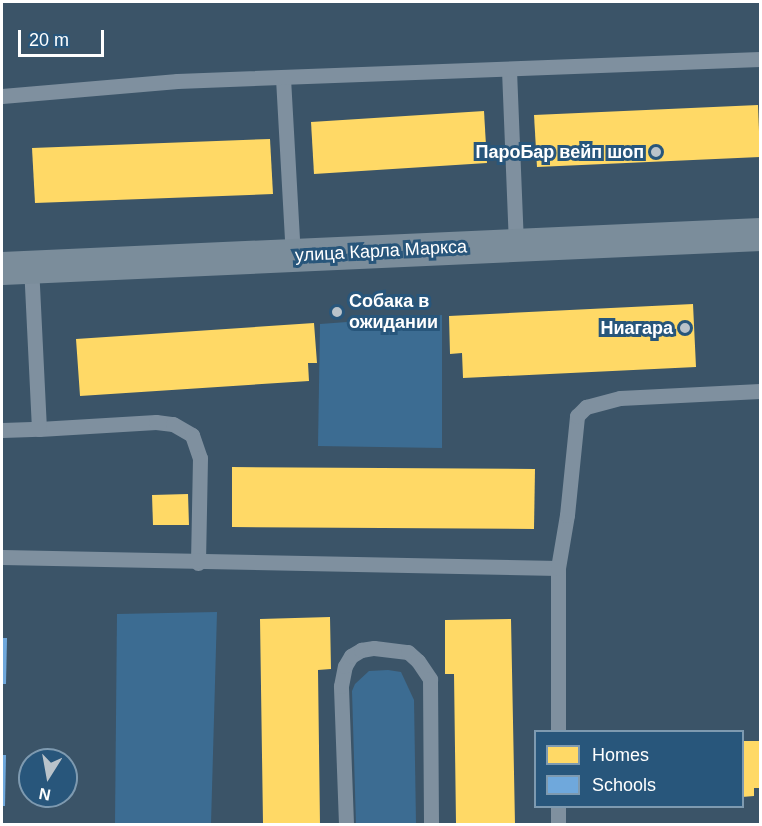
<!DOCTYPE html>
<meta charset="utf-8">
<style>
body{margin:0}
#map{position:relative;width:762px;height:826px;overflow:hidden;background:#3b5468;font-family:Helvetica,sans-serif}
div>[style]{position:absolute}
[style*='--x']{left:calc(var(--x)*1px);top:calc(var(--y)*1px);width:calc(var(--w)*1px);rotate:calc(var(--a)*1deg)}
.green>*{inset:0;background:#3c6c92}
.homes>*{inset:0;background:#ffd966}
.schools>*{inset:0;background:#6fa8dc}
.lane>*{height:15px;margin:-7.5px;padding:0 7.5px;transform-origin:7.5px;border-radius:7.5px;background:#7f909f}
.secondary>*{height:33px;margin:-16.5px;padding:0 16.5px;transform-origin:16.5px;border-radius:16.5px;background:#7b8d9b}
.dots>*{width:16px;height:16px;translate:-50% -50%;box-sizing:border-box;border:3px solid #28567b;border-radius:50%}
span{translate:-50% -50%;white-space:nowrap;text-align:center;line-height:1.15;-webkit-text-stroke:6px #28567b;paint-order:stroke}
.poi-label{font-size:18px;color:#fff;font-weight:700}
.right{translate:-100% -50%;text-align:right}
.left{translate:0 -50%;text-align:left}
.street-label{font-size:18px;color:#fff}
.frame{position:absolute;inset:0;border:3px solid #fff;pointer-events:none}
.legend{position:absolute;left:534px;top:730px;width:210px;height:78px;box-sizing:border-box;background:#28567b;border:2px solid #7e9ab0;margin:0;padding:8px 10px;list-style:none;font-size:18px;color:#fff}
.legend li{display:flex;align-items:center;gap:12px;height:30px}
.legend b{width:30px;border:2px solid #7e9ab0}
.north{position:absolute;left:18px;top:748px;width:60px;height:60px;box-sizing:border-box;background:#28567b;border:2px solid #7e9ab0;border-radius:50%;rotate:191deg;font-size:16px;font-weight:700;line-height:24px;text-align:center;color:#fff}
.north::after{content:'';display:block;margin:auto;width:21px;height:27px;background:#bac3ca;clip-path:polygon(50% 0,100% 100%,50% 72%,0 100%)}
.scale{position:absolute;left:18px;top:30px;width:86px;height:27px;box-sizing:border-box;border:3px solid #fff;border-top:0;padding-left:8px;font-size:18px;line-height:21px;white-space:nowrap;color:#fff;-webkit-text-stroke:4px #28567b;paint-order:stroke}
</style>
<div id="map">
<div class="green">
<div style="clip-path:polygon(442px 315px,442px 448px,318px 446px,320px 324px)"></div>
<div style="clip-path:polygon(217px 612px,211px 824px,115px 824px,117px 614px)"></div>
<div style="clip-path:polygon(388px 670px,401px 672px,414px 700px,416px 824px,356px 824px,352px 691px,355px 684px,369px 671px)"></div>
</div>
<div class="homes">
<div style="clip-path:polygon(758px 105px,760px 157px,537px 167px,534px 115px)"></div>
<div style="clip-path:polygon(484px 111px,487px 163px,314px 174px,311px 122px)"></div>
<div style="clip-path:polygon(270px 139px,273px 194px,35px 203px,32px 148px)"></div>
<div style="clip-path:polygon(693px 304px,696px 367px,463px 378px,462px 353px,450px 354px,449px 316px)"></div>
<div style="clip-path:polygon(314px 323px,317px 363px,308px 363px,309px 381px,80px 396px,76px 339px)"></div>
<div style="clip-path:polygon(232px 467px,535px 469px,534px 529px,232px 527px)"></div>
<div style="clip-path:polygon(188px 494px,189px 525px,153px 525px,152px 495px)"></div>
<div style="clip-path:polygon(330px 617px,331px 669px,318px 670px,320px 824px,263px 824px,260px 619px)"></div>
<div style="clip-path:polygon(511px 619px,515px 824px,456px 824px,454px 674px,445px 674px,445px 620px)"></div>
<div style="clip-path:polygon(742px 741px,760px 741px,760px 788px,754px 788px,754px 796px,742px 797px)"></div>
</div>
<div class="schools">
<div style="clip-path:polygon(2px 638px,7px 638px,6px 684px,2px 684px)"></div>
<div style="clip-path:polygon(2px 755px,6px 755px,5px 806px,2px 806px)"></div>
</div>
<div class="lane">
<div style="--x:509;--y:70;--w:175;--a:87.7"></div>
<div style="--x:283;--y:78;--w:177;--a:86.8"></div>
<div style="--x:2;--y:96;--w:176;--a:-4.9"></div>
<div style="--x:177;--y:81;--w:583;--a:-2.16"></div>
<div style="--x:39;--y:429;--w:117;--a:-3.4"></div>
<div style="--x:156;--y:422;--w:17;--a:7"></div>
<div style="--x:173;--y:424;--w:22;--a:30"></div>
<div style="--x:192;--y:435;--w:24;--a:71"></div>
<div style="--x:200;--y:458;--w:105;--a:91.1"></div>
<div style="--x:2;--y:430;--w:37;--a:-2"></div>
<div style="--x:39;--y:429;--w:162;--a:-92.8"></div>
<div style="--x:2;--y:557;--w:556;--a:1.13"></div>
<div style="--x:558;--y:732;--w:164;--a:-90"></div>
<div style="--x:558;--y:568;--w:54;--a:-80.4"></div>
<div style="--x:567;--y:515;--w:100;--a:-84.2"></div>
<div style="--x:577;--y:416;--w:13;--a:-45"></div>
<div style="--x:586;--y:407;--w:35;--a:-15"></div>
<div style="--x:620;--y:398;--w:140;--a:-2.9"></div>
<div style="--x:558;--y:806;--w:18;--a:90"></div>
<div style="--x:346;--y:824;--w:138;--a:-92.1"></div>
<div style="--x:341;--y:686;--w:20;--a:-79"></div>
<div style="--x:345;--y:666;--w:12;--a:-59"></div>
<div style="--x:351;--y:656;--w:12;--a:-31"></div>
<div style="--x:361;--y:650;--w:13;--a:-9"></div>
<div style="--x:374;--y:648;--w:34;--a:7"></div>
<div style="--x:408;--y:652;--w:13;--a:42"></div>
<div style="--x:418;--y:661;--w:22;--a:56"></div>
<div style="--x:430;--y:679;--w:145;--a:89.6"></div>
</div>
<div class="secondary">
<div style="--x:2;--y:268;--w:759;--a:-2.57"></div>
</div>
<div class="dots">
<div style="left:656px;top:152px;background:#bac3ca"></div>
<div style="left:337px;top:312px;background:#bac3ca"></div>
<div style="left:685px;top:328px;background:#bac3ca"></div>
</div>
<div class="poi-label">
<span class="right" style="left:644px;top:152px">ПароБар вейп шоп</span>
<span class="left" style="left:349px;top:312px">Собака в<br>ожидании</span>
<span class="right" style="left:673px;top:328px">Ниагара</span>
</div>
<div class="street-label">
<span style="left:381px;top:251px;rotate:-3deg">улица Карла Маркса</span>
</div>
<div class="frame"></div>
<ul class="legend">
<li><b style="height:16px;background:#ffd966"></b>Homes</li>
<li><b style="height:16px;background:#6fa8dc"></b>Schools</li>
</ul>
<div class="north">N</div>
<div class="scale">20 m</div>
</div>
